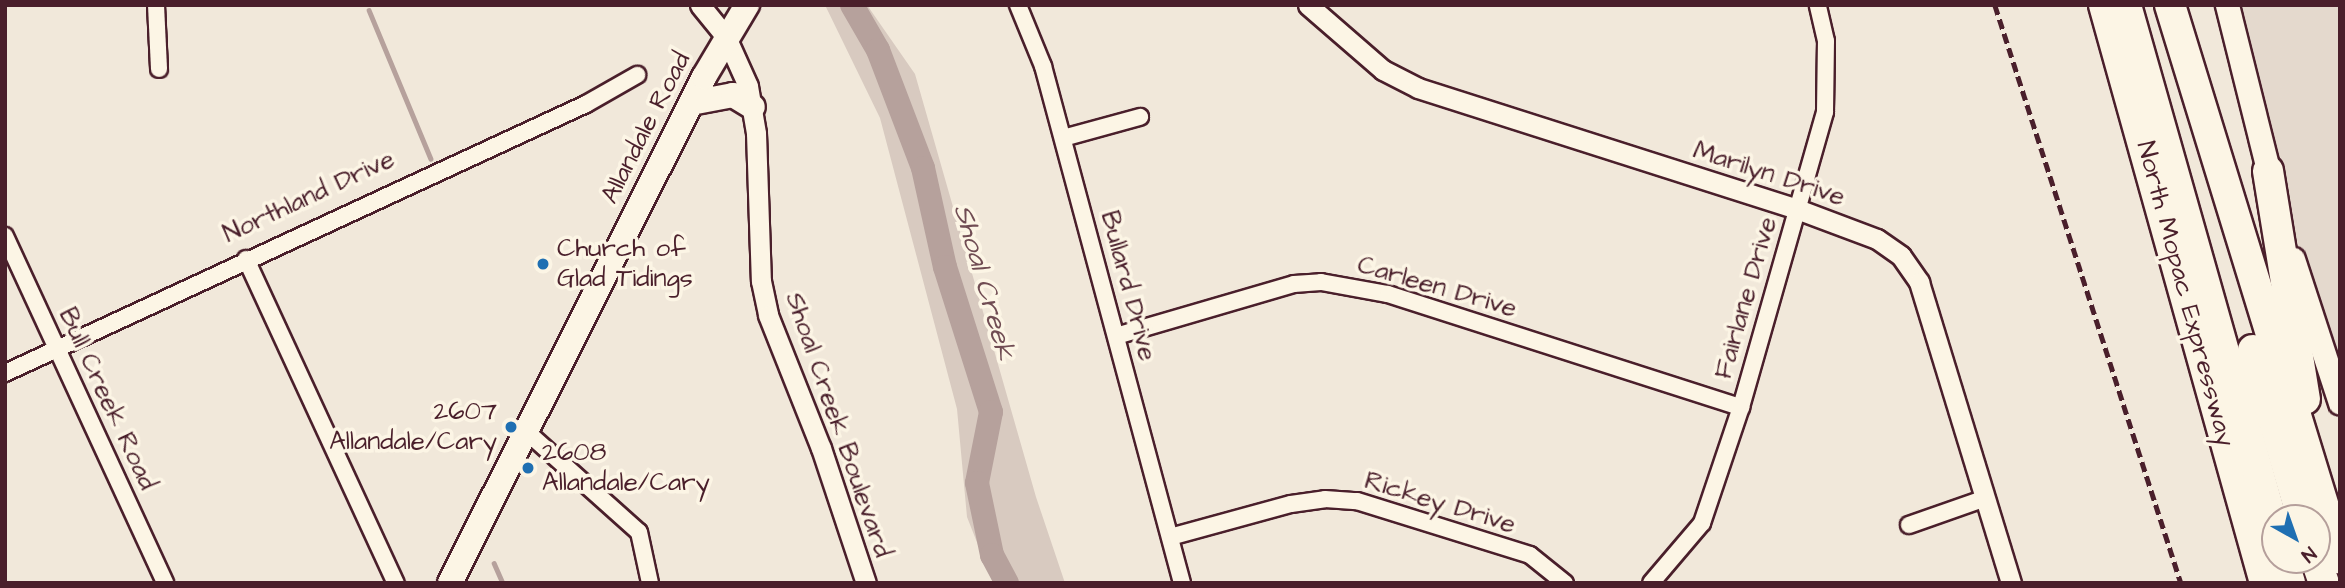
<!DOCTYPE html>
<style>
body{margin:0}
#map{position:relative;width:2345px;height:588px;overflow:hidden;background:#f1e8da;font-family:"Architects Daughter",sans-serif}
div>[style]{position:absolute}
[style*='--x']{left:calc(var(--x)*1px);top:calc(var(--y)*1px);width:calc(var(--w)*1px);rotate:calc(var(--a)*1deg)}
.built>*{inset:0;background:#e4d9cd}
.green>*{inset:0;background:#d8cac0}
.stream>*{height:4.5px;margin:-2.25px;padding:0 2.25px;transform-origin:2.25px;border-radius:2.25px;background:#b6a19c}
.river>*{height:24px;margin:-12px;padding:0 12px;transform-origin:12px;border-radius:12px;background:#b6a19c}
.roads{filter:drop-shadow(2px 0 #4a1f2b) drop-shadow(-2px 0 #4a1f2b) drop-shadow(0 2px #4a1f2b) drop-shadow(0 -2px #4a1f2b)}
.minor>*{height:16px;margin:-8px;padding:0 8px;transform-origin:8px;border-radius:8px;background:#fcf5e5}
.tertiary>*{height:19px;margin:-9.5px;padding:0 9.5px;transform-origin:9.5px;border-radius:9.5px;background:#fcf5e5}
.secondary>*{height:23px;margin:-11.5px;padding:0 11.5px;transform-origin:11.5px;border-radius:11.5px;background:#fcf5e5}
.primary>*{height:24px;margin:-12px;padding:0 12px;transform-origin:12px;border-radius:12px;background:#fcf5e5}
.motorway>*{height:30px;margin:-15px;padding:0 15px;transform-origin:15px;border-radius:15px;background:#fcf5e5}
.rail>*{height:4.5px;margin-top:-2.25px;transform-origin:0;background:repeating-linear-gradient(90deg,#4a1f2b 0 10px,transparent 0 15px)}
.dots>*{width:19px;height:19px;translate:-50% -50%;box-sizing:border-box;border:4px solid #fcf5e5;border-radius:50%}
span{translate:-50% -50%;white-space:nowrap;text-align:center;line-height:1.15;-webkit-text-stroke:7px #fcf5e5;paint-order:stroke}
.street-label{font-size:26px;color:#4a1f2b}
.poi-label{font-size:26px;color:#4a1f2b}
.left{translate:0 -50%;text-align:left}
.right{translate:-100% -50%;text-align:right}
.water-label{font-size:28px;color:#704c53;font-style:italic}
.frame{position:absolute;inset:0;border:7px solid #4a1f2b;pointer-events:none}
.north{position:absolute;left:2261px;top:504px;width:70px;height:70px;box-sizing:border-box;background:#fcf5e5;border:2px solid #b59f9b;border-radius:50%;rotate:140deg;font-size:19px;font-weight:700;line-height:28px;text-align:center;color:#4a1f2b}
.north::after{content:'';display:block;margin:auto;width:24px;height:32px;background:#1f6fb2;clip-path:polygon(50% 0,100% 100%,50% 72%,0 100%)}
</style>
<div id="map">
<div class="built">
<div style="clip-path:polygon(2237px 5px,2340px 5px,2340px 378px,2296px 237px)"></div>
</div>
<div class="green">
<div style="clip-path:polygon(825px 5px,867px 5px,915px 74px,1036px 497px,1065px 583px,993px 583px,967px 517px,957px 409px,880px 118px)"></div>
</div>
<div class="stream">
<div style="--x:369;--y:10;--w:161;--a:67.4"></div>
<div style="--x:494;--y:563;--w:22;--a:66"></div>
</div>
<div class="river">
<div style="--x:852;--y:5;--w:52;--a:60"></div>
<div style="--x:878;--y:50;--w:126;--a:69.1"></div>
<div style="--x:923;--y:168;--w:101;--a:77.5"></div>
<div style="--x:945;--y:267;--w:152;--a:72.4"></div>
<div style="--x:991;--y:412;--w:72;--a:101.2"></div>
<div style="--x:977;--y:483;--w:74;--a:78.2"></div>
<div style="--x:992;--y:555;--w:32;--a:62"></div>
</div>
<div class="roads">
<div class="minor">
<div style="--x:156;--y:5;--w:64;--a:87.3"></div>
<div style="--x:1018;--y:5;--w:66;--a:67.7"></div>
<div style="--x:1043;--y:66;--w:535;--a:74.95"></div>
<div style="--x:1063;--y:138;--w:80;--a:-15.3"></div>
<div style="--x:5;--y:236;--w:382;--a:65.2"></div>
<div style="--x:246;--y:259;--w:357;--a:65.2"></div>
<div style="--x:1116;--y:336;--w:185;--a:-16.3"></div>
<div style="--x:1294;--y:284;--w:27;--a:-4"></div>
<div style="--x:1321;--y:282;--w:68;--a:10.2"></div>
<div style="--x:1388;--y:294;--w:371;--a:17.8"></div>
<div style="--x:5;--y:373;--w:640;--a:-24.84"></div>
<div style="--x:586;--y:104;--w:59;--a:-29.6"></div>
<div style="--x:527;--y:432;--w:150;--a:41.8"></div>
<div style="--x:639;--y:532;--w:52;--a:77.8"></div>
<div style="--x:1909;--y:525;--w:78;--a:-19.4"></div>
<div style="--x:1170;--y:537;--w:125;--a:-15.3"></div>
<div style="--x:1291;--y:504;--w:34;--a:-8"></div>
<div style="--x:1325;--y:499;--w:32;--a:4"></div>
<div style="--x:1357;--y:501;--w:181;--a:17.3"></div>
<div style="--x:1530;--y:555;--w:45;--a:38.7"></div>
<div style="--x:1651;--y:583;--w:79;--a:-49.6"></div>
<div style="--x:1702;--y:523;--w:122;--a:-71.4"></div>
<div style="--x:1741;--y:407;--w:307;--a:-74.1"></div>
<div style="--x:1825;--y:112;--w:71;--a:-89.2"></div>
<div style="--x:1826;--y:41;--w:37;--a:-103"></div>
</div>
<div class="tertiary">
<div style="--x:700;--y:5;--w:41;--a:50.9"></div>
<div style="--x:726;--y:37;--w:54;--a:65.8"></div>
<div style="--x:748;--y:86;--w:48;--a:80.3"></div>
<div style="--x:756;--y:133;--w:148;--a:88.1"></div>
<div style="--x:761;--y:281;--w:35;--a:78"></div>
<div style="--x:768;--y:315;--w:143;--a:68.3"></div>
<div style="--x:821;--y:448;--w:142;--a:71.6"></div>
<div style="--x:1308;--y:5;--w:99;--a:40.9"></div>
<div style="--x:1383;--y:70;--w:39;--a:27"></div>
<div style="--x:1418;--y:88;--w:398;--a:17.7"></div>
<div style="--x:1797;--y:209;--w:85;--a:20.6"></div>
<div style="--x:1877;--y:239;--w:29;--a:35"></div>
<div style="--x:1901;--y:256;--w:32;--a:55"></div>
<div style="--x:1919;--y:282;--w:315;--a:73"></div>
</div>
<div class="secondary">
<div style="--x:2227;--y:5;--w:187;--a:76"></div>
<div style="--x:2293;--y:259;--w:151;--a:71.9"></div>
</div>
<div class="primary">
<div style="--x:691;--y:103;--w:43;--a:-10.8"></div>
<div style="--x:733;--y:95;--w:23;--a:31"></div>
<div style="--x:450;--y:583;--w:566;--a:-63.34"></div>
<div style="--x:704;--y:77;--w:84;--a:-59.2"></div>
</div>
<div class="motorway">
<div style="--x:2104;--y:5;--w:600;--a:74.43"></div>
<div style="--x:2126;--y:5;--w:548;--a:74.21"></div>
<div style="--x:2170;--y:5;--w:579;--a:72.94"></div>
<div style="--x:2268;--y:171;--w:231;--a:80.8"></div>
<div style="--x:2253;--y:350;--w:175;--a:73.7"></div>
<div style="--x:2283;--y:560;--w:24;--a:73"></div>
<div style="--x:2316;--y:560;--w:24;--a:71"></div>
</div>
</div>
<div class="rail">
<div style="--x:1995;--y:5;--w:607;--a:72.16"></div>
</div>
<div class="dots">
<div style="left:543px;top:264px;background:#1f6fb2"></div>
<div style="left:511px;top:427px;background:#1f6fb2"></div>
<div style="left:528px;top:468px;background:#1f6fb2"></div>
</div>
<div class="street-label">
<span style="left:646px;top:128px;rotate:-63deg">Allandale Road</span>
<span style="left:1769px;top:174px;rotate:18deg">Marilyn Drive</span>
<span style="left:309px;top:197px;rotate:-25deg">Northland Drive</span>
<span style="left:1128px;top:286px;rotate:75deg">Bullard Drive</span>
<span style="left:1437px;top:287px;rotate:16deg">Carleen Drive</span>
<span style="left:2185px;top:294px;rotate:75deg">North Mopac Expressway</span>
<span style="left:1746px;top:298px;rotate:-74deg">Fairlane Drive</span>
<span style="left:107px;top:399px;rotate:65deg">Bull Creek Road</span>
<span style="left:838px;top:425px;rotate:71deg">Shoal Creek Boulevard</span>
<span style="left:1440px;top:503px;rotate:17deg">Rickey Drive</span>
</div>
<div class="poi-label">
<span class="left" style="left:557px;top:264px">Church of<br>Glad Tidings</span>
<span class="right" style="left:497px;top:427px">2607<br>Allandale/Cary</span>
<span class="left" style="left:542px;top:468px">2608<br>Allandale/Cary</span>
</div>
<div class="water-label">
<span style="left:984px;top:282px;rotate:74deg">Shoal Creek</span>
</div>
<div class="frame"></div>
<div class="north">N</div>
</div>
